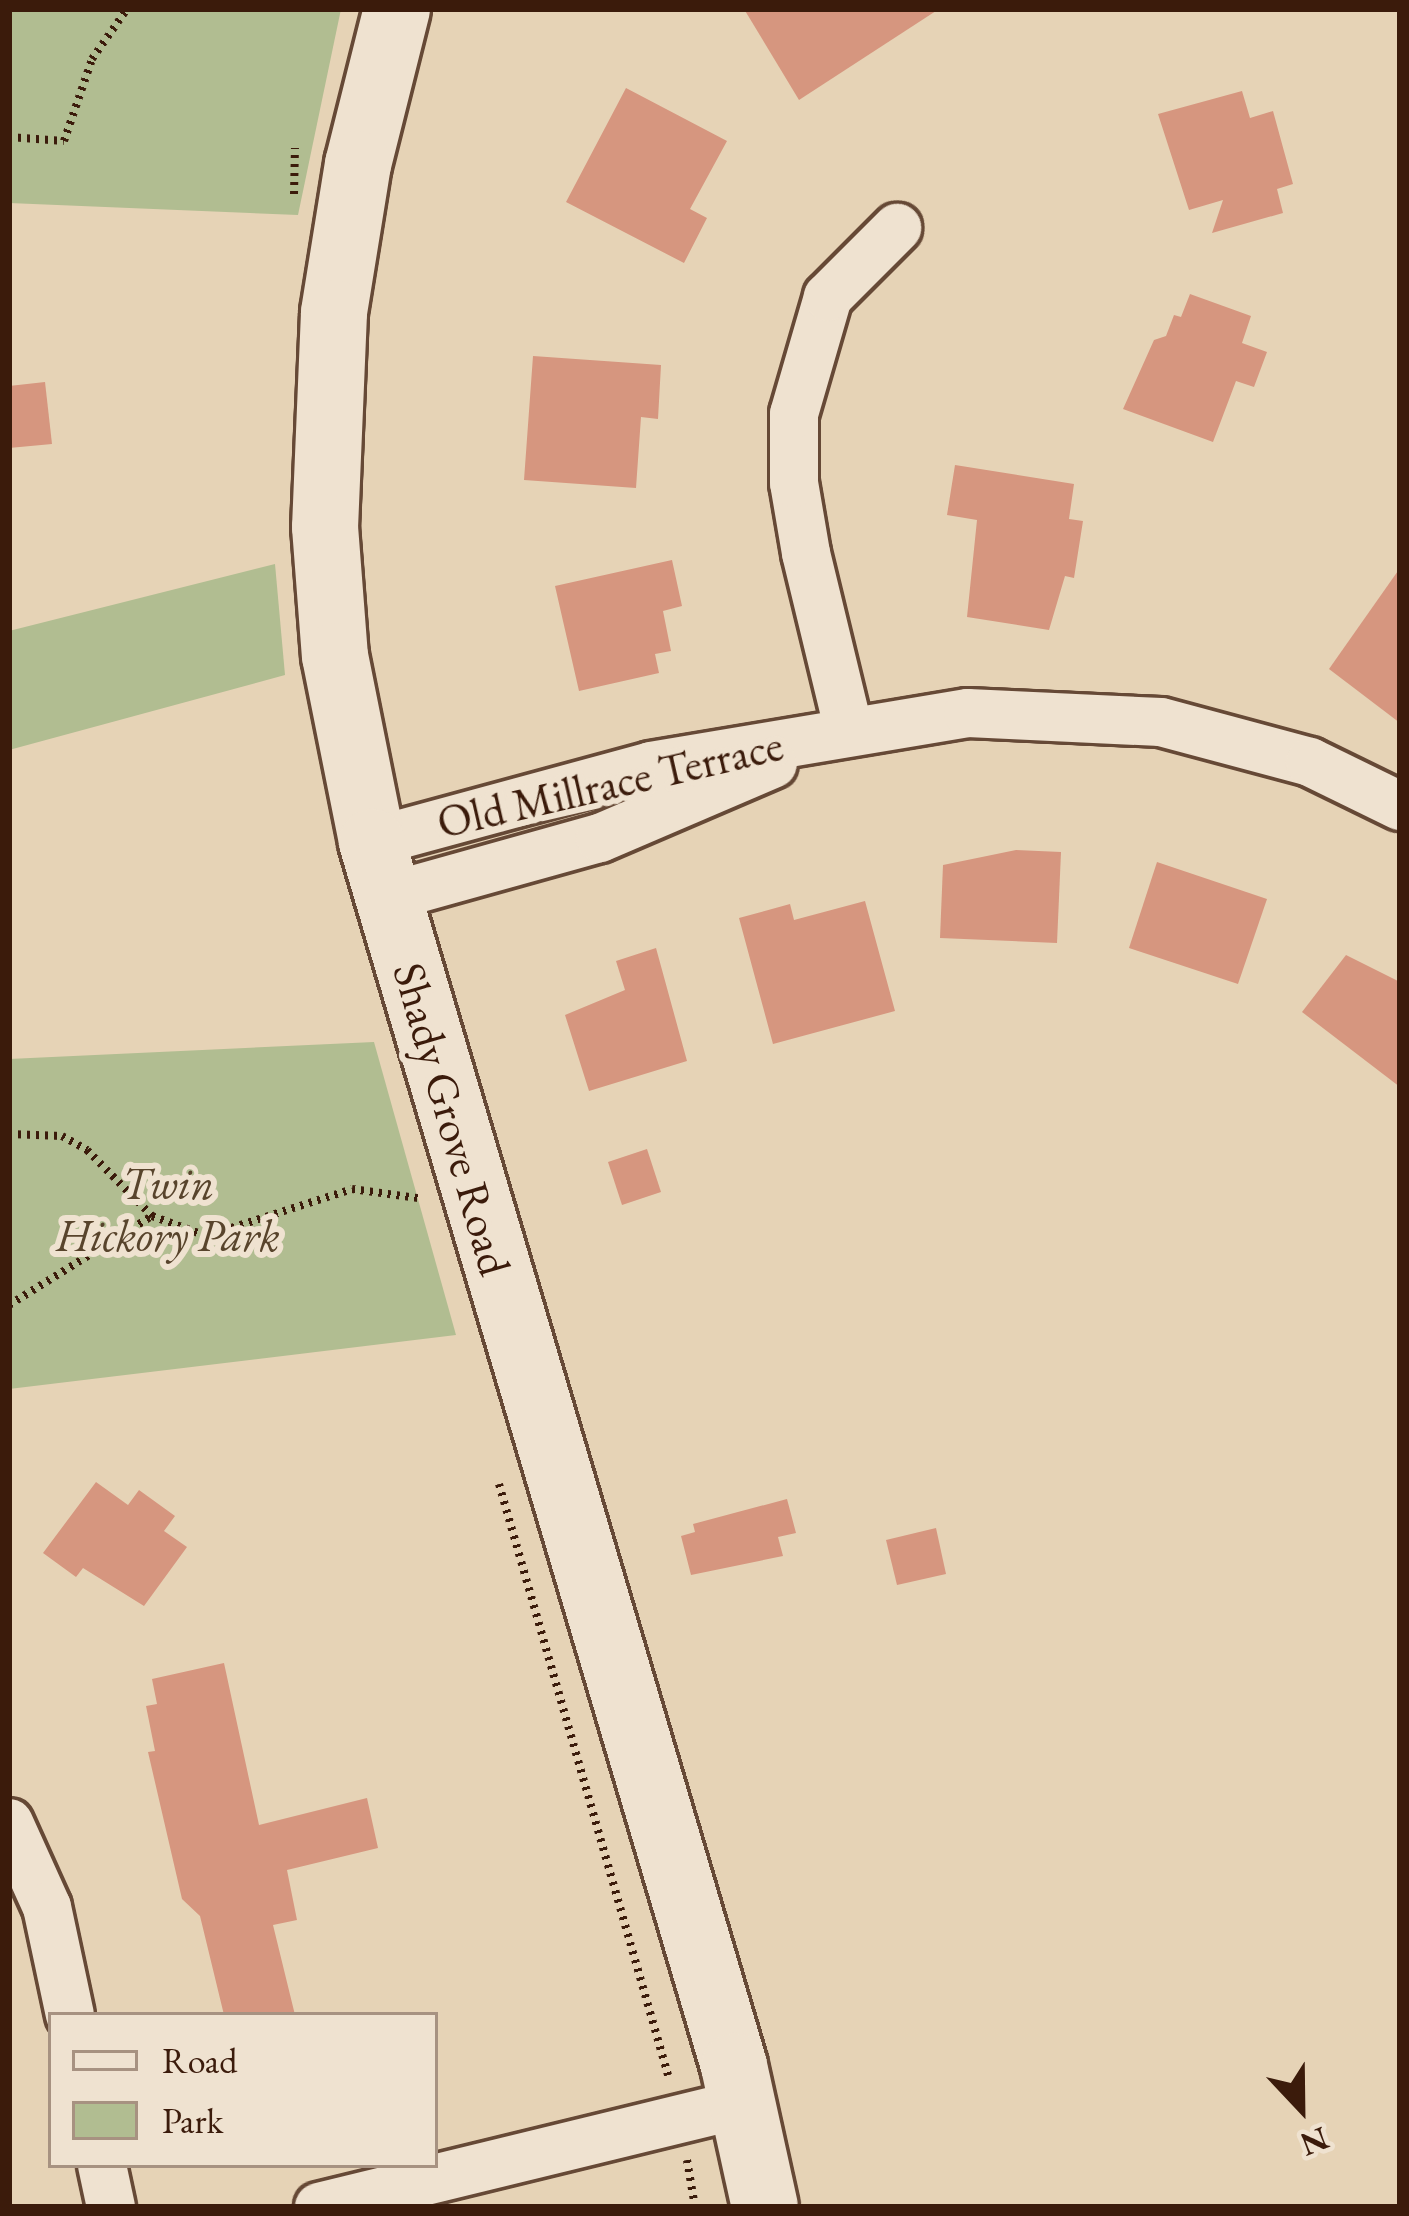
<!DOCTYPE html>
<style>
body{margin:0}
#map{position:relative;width:1409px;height:2216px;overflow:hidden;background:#e6d3b6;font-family:"EB Garamond",serif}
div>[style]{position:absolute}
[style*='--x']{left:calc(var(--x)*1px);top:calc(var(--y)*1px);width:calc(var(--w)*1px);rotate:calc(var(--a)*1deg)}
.green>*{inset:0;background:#b1bd91}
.building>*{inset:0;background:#d6967f}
.path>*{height:8px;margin-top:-4px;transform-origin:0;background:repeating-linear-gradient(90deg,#3b1b0b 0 3px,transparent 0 9px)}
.roads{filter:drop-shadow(3px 0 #664936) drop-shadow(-3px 0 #664936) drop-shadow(0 3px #664936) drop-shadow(0 -3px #664936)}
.minor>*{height:48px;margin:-24px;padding:0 24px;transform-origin:24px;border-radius:24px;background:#efe2d0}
.secondary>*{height:66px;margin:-33px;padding:0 33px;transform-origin:33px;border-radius:33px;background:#efe2d0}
span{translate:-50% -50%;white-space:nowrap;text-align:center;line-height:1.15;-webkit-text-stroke:12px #efe2d0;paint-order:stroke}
.street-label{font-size:45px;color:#3b1b0b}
.park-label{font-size:45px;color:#58442c;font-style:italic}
.frame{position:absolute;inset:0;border:12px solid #3b1b0b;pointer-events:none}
.legend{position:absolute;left:48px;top:2012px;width:390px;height:156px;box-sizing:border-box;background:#efe2d0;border:3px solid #a79281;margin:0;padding:15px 21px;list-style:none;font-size:36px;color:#3b1b0b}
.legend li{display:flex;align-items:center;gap:24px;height:60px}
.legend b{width:60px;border:3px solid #a79281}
.north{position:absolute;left:1241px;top:2048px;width:120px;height:120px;-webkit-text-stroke:9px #efe2d0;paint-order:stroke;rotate:158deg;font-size:33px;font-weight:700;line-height:48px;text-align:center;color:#3b1b0b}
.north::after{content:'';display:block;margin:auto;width:42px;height:54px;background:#3b1b0b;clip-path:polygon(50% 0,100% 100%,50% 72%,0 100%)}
</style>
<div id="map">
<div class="green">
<div style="clip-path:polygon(9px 9px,341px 9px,298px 215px,9px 203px)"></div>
<div style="clip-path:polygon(275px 564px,285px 675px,9px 750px,9px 631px)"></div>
<div style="clip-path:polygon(374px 1042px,456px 1335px,9px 1389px,9px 1059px)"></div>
</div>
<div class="building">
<div style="clip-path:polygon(744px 9px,939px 9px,799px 100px)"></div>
<div style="clip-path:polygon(626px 88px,727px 141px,690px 209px,707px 218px,684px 263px,566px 202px)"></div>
<div style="clip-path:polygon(1242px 91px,1250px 118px,1273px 111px,1293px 184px,1277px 189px,1283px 213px,1212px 233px,1223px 200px,1189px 210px,1158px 114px)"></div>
<div style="clip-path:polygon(1190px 294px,1251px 316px,1242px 343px,1267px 352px,1254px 387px,1236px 381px,1213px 442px,1123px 409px,1154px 340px,1166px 336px,1174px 315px,1181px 317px)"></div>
<div style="clip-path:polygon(533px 356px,661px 365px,658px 419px,641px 417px,636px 488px,524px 480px)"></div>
<div style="clip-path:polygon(45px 382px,52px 444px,9px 448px,9px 386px)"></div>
<div style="clip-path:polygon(955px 465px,1074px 484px,1069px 519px,1083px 521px,1074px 578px,1065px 576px,1049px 630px,967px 617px,977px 520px,947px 515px)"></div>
<div style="clip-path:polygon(672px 560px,682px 606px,663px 611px,671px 651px,655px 654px,659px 673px,579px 691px,555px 586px)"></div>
<div style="clip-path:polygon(1400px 568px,1400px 723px,1329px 669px)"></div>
<div style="clip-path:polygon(1016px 850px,1061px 852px,1057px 943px,940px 938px,943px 865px)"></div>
<div style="clip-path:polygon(1157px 862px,1267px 899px,1238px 984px,1129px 948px)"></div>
<div style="clip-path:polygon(865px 901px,895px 1011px,773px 1044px,739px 918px,790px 904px,794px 920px)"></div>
<div style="clip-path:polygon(656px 948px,687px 1061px,589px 1091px,565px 1015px,625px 990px,616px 961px)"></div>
<div style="clip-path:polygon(1346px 955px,1400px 982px,1400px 1087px,1302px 1012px)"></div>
<div style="clip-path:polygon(647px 1149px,661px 1192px,622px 1205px,608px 1162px)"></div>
<div style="clip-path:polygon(96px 1482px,128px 1505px,139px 1490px,175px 1516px,164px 1531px,187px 1547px,144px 1606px,83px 1568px,76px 1577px,43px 1553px)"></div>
<div style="clip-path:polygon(787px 1499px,796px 1533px,778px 1537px,783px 1556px,691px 1575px,681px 1536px,695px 1532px,693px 1524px)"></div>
<div style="clip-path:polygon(936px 1528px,946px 1574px,897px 1585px,886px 1540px)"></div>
<div style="clip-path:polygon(224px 1663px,259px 1825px,367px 1798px,378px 1848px,287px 1870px,297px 1920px,273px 1925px,295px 2015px,224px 2015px,200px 1916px,182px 1899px,148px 1752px,155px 1751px,146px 1706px,157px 1704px,152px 1679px)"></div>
</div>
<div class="path">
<div style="--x:9;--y:137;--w:55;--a:4.2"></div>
<div style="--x:64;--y:141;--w:87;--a:-71.1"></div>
<div style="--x:92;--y:59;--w:61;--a:-55"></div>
<div style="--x:294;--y:194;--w:46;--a:-88.8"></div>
<div style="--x:9;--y:1134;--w:53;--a:2.2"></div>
<div style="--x:62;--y:1136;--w:29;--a:29"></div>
<div style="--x:87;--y:1150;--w:93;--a:45.4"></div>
<div style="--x:152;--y:1216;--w:58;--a:20.3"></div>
<div style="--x:206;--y:1236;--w:153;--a:-17.8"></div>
<div style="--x:352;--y:1189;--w:67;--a:7.8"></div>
<div style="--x:9;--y:1305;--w:168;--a:-31.9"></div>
<div style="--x:499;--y:1484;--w:615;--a:74.04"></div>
<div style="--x:687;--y:2160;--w:48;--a:80.3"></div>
</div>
<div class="roads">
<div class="minor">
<div style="--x:849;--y:731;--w:183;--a:-103.6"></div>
<div style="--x:806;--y:553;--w:71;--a:-99.7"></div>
<div style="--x:794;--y:483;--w:69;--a:-90"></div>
<div style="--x:794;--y:414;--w:122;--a:-73.8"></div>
<div style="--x:828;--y:297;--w:98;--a:-45"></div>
<div style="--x:372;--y:842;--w:289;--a:-15.2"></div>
<div style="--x:651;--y:766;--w:321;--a:-9.5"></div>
<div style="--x:968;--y:713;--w:193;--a:2.7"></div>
<div style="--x:1161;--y:722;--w:154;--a:15"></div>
<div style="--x:1310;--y:762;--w:100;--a:26.1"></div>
<div style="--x:388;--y:897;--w:220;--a:-15.6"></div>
<div style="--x:600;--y:838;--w:188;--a:-23.2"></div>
<div style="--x:9;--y:1823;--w:92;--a:65.7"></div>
<div style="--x:47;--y:1907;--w:110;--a:78"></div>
<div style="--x:102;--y:2165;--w:43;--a:77.9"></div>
<div style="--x:319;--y:2207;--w:436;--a:-13.7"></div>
</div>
<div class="secondary">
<div style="--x:397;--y:9;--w:160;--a:104.1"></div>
<div style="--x:358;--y:164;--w:151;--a:99.2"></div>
<div style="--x:334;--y:313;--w:214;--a:92.4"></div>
<div style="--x:325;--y:527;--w:129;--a:85.6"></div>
<div style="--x:335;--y:656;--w:190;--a:78.7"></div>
<div style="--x:372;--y:842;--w:1276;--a:73.52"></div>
<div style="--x:734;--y:2066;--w:144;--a:77.6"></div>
</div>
</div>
<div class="street-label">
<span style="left:610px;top:784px;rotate:-13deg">Old Millrace Terrace</span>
<span style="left:452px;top:1119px;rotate:74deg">Shady Grove Road</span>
</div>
<div class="park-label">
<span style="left:168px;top:1210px">Twin<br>Hickory Park</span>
</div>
<div class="frame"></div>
<ul class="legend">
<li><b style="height:15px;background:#efe2d0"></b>Road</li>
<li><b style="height:33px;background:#b1bd91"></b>Park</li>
</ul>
<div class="north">N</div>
</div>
